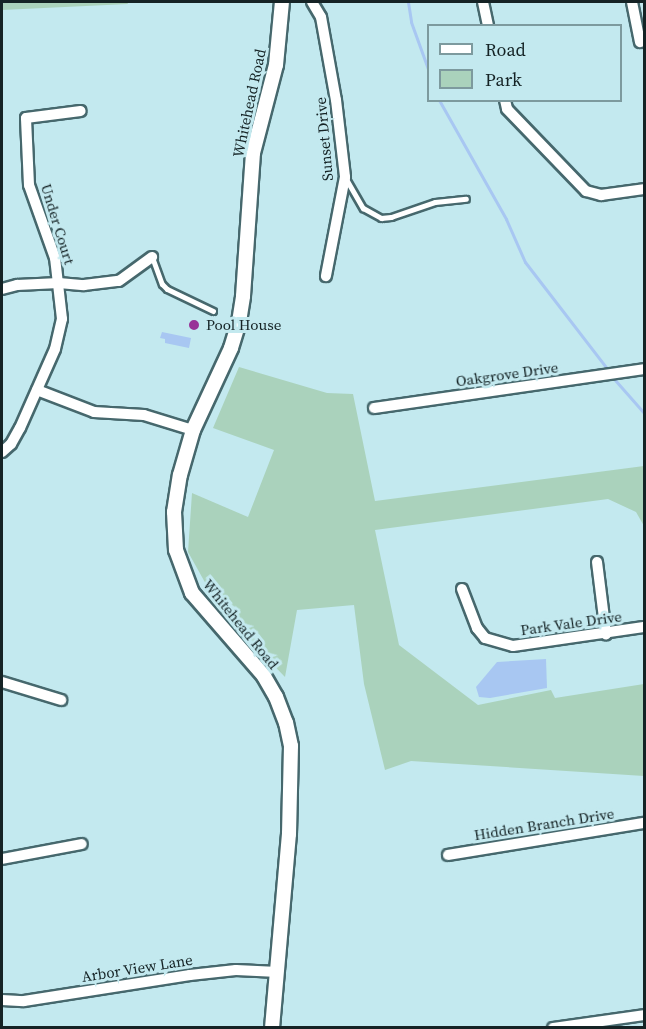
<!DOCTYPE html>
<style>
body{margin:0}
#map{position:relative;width:646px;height:1029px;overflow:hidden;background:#c3e9ef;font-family:"Source Serif 4",serif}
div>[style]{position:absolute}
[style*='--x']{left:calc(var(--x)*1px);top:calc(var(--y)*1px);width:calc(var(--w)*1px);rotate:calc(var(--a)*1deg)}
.green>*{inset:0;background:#aad2bc}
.water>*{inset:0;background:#a8c7f2}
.stream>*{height:3px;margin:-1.5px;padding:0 1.5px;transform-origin:1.5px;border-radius:1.5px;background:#a8c7f2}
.roads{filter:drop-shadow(2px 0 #46686d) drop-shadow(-2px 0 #46686d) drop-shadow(0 2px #46686d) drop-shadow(0 -2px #46686d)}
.service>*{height:5px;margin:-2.5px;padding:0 2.5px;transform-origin:2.5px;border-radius:2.5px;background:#fff}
.minor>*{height:10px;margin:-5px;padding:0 5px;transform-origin:5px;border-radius:5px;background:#fff}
.tertiary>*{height:14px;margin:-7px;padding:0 7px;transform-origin:7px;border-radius:7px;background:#fff}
.dots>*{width:16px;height:16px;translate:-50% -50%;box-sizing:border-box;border:3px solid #c3e9ef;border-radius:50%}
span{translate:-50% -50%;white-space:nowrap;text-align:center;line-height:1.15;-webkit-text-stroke:6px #c3e9ef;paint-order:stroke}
.street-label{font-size:15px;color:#152325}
.poi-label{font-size:15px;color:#152325}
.left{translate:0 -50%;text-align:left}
.frame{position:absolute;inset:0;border:3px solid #152325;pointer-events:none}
.legend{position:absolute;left:427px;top:24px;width:195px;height:78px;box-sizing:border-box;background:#c3e9ef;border:2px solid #7d9a9e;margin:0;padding:8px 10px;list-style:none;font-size:18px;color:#152325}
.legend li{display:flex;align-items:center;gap:12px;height:30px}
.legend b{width:30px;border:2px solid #7d9a9e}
</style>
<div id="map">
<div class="green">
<div style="clip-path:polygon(2px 2px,127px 2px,128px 4px,2px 10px)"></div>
<div style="clip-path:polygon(239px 367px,327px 393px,353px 394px,375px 501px,644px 466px,644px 526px,636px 512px,608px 499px,375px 530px,399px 645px,478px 705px,551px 690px,555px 698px,644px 684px,644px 776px,411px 761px,385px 770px,364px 684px,354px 605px,297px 610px,285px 677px,221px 611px,188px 552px,192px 493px,248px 517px,274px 450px,213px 428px)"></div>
</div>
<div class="water">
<div style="clip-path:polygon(162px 332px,191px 338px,189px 348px,165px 343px,165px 339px,160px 338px)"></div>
<div style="clip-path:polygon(546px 659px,547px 688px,490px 698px,479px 697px,476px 687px,497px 662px)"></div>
</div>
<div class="stream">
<div style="--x:408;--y:2;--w:20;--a:81"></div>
<div style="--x:411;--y:22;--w:50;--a:70.1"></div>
<div style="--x:439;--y:100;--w:137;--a:60.6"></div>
<div style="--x:506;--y:219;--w:47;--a:66.2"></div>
<div style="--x:525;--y:262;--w:133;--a:52.4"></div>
<div style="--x:615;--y:380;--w:44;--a:48.7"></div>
</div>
<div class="roads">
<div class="service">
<div style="--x:346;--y:179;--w:34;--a:60"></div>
<div style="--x:363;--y:208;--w:21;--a:29"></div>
<div style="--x:381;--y:218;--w:10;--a:-6"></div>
<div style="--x:391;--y:217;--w:46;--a:-18.8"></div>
<div style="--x:435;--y:202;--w:31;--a:-6"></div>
<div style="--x:152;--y:257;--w:29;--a:70"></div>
<div style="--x:162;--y:284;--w:7;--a:45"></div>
<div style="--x:167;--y:289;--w:51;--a:25.6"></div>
</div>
<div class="minor">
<div style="--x:312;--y:2;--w:17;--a:59"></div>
<div style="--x:321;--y:17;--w:84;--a:79.8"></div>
<div style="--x:336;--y:100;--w:78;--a:83.3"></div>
<div style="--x:345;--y:177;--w:101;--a:100.9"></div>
<div style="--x:483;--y:2;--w:25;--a:78"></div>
<div style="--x:632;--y:2;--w:41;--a:78.7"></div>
<div style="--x:505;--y:100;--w:9;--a:77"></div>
<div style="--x:507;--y:109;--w:114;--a:46.1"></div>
<div style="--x:586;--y:191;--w:16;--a:15"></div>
<div style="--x:601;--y:195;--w:43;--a:-7.9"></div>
<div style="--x:2;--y:289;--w:16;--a:-15"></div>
<div style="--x:17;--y:285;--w:42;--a:-2.7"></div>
<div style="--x:59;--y:283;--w:25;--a:5"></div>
<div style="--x:84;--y:285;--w:35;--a:-7"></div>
<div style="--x:119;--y:281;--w:41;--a:-36"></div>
<div style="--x:37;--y:390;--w:61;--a:21.1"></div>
<div style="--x:94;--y:412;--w:50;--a:3.4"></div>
<div style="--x:144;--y:415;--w:51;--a:17"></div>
<div style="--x:374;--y:408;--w:273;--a:-8.2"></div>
<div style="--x:2;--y:452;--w:12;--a:-42"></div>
<div style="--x:11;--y:444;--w:18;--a:-61"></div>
<div style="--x:20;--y:428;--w:86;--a:-66.1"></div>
<div style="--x:55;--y:349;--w:31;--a:-77"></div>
<div style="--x:62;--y:319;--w:61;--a:-96.5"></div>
<div style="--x:55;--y:258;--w:77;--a:-109.6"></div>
<div style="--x:29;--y:185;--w:67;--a:-92.6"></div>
<div style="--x:26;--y:118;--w:55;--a:-7.3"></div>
<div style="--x:597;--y:562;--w:73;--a:82.9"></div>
<div style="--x:462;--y:589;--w:42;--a:69"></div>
<div style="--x:477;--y:628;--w:13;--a:51"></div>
<div style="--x:485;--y:638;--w:29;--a:16"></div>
<div style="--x:513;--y:646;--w:132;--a:-8.3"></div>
<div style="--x:2;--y:682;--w:62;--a:17"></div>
<div style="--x:448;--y:855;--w:199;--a:-9.3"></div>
<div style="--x:2;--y:859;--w:81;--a:-10.6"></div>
<div style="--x:2;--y:1000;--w:22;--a:3"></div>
<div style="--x:24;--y:1001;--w:168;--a:-8.9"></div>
<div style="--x:190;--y:975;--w:46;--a:-6.2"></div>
<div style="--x:236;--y:970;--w:42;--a:2.7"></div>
<div style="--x:553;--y:1028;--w:92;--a:-8.1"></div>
</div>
<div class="tertiary">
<div style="--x:272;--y:1028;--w:195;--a:-85"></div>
<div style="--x:289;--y:834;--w:88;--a:-88.7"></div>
<div style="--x:291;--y:746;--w:24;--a:-102"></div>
<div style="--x:286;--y:723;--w:28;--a:-111"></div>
<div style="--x:276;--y:697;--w:24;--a:-120"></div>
<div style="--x:264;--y:676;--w:110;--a:-130.9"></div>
<div style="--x:192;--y:593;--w:46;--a:-110.4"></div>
<div style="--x:176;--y:550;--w:38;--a:-93"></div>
<div style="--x:174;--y:512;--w:37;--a:-81"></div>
<div style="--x:180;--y:475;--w:47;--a:-73.9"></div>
<div style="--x:193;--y:430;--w:90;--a:-65.1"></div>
<div style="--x:231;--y:348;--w:27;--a:-73"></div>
<div style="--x:239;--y:322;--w:26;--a:-81"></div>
<div style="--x:243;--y:296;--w:143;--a:-86"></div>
<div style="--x:253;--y:153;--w:91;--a:-75.4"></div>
<div style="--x:276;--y:65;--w:63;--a:-84.6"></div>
</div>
</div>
<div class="dots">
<div style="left:194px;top:325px;background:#983297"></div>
</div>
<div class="street-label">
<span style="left:249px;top:103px;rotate:-78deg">Whitehead Road</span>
<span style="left:324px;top:139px;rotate:-95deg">Sunset Drive</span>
<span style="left:58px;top:224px;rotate:73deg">Under Court</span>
<span style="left:507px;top:374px;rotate:-8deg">Oakgrove Drive</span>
<span style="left:571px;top:623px;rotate:-8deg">Park Vale Drive</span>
<span style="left:241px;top:624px;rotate:51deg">Whitehead Road</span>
<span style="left:544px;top:824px;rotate:-9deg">Hidden Branch Drive</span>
<span style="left:137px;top:968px;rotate:-9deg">Arbor View Lane</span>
</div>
<div class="poi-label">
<span class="left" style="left:206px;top:325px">Pool House</span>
</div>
<div class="frame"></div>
<ul class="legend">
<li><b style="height:8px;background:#fff"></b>Road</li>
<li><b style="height:16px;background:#aad2bc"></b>Park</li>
</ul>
</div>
